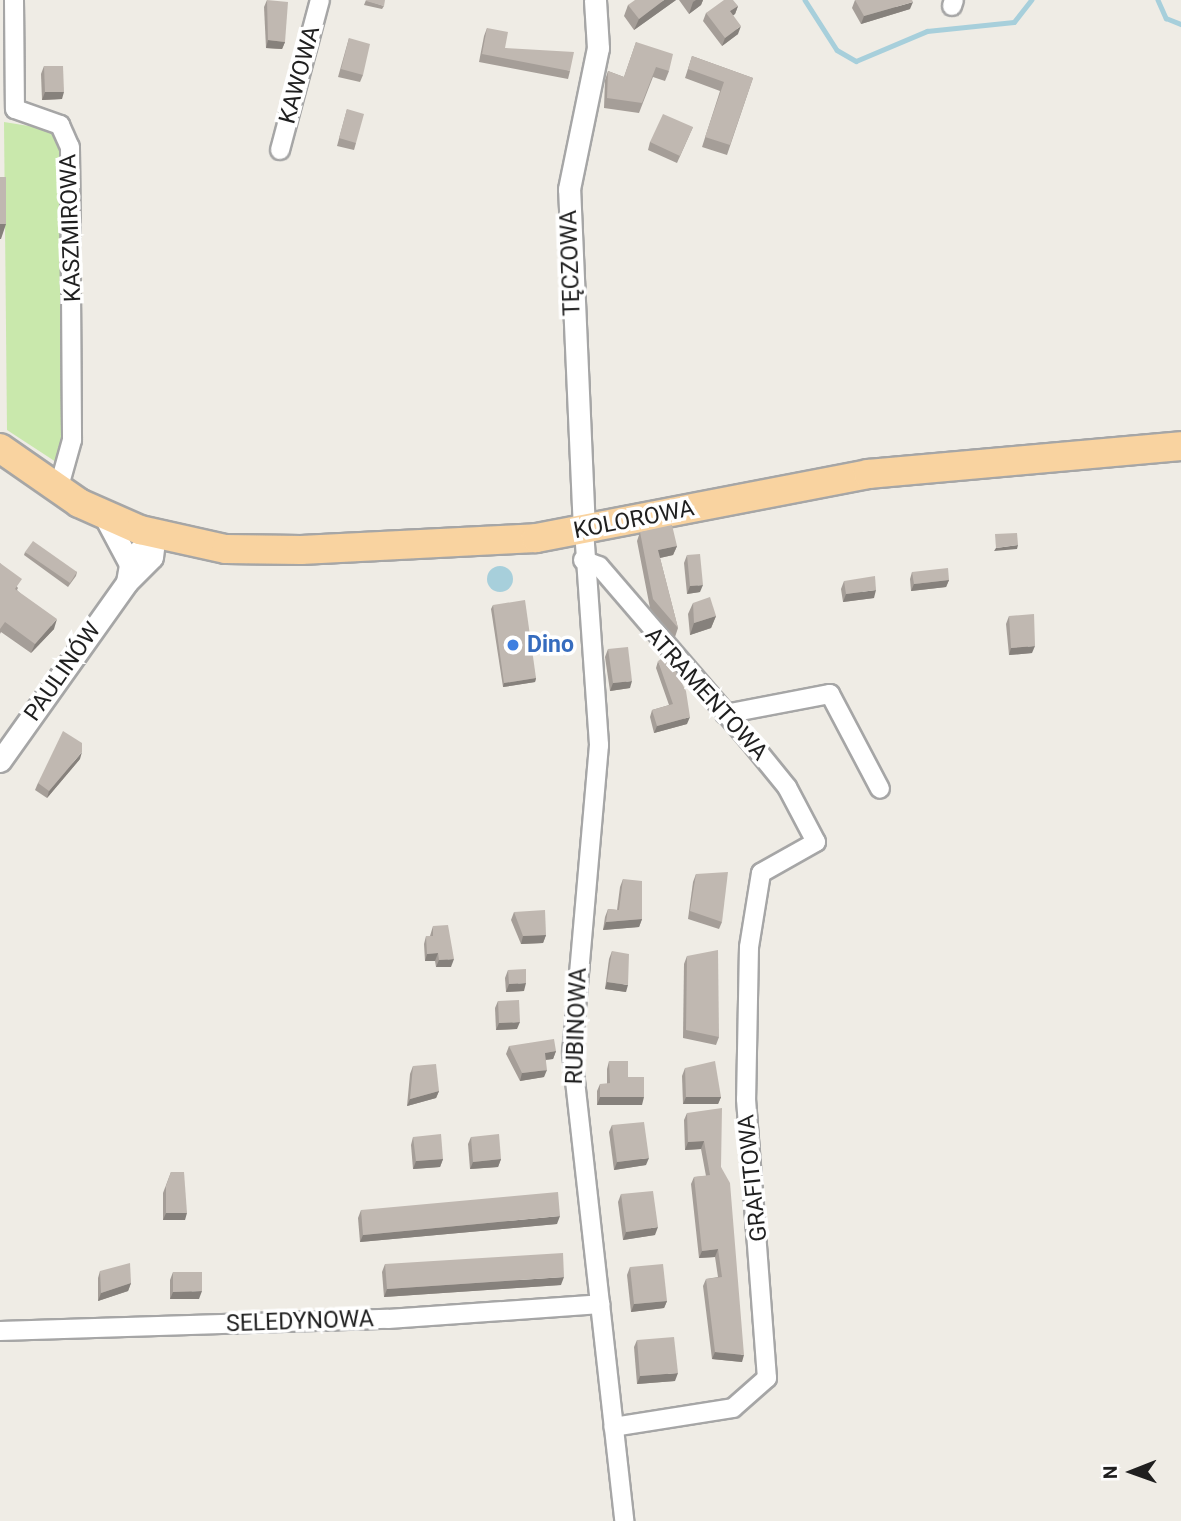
<!DOCTYPE html>
<meta charset="utf-8">
<style>
body{margin:0}
#map{position:relative;width:1181px;height:1521px;overflow:hidden;background:#efece5;font-family:Roboto,sans-serif}
div>[style]{position:absolute}
[style*='--x']{left:calc(var(--x)*1px);top:calc(var(--y)*1px);width:calc(var(--w)*1px);rotate:calc(var(--a)*1deg)}
.grass>*{inset:0;background:#c9e8ac}
.water>*{inset:0;background:#a7cfdb}
.round{border-radius:50%}
.stream>*{height:4.5px;margin:-2.25px;padding:0 2.25px;transform-origin:2.25px;border-radius:2.25px;background:#a7cfdb}
.roads{filter:drop-shadow(2px 0 #a6a6a6) drop-shadow(-2px 0 #a6a6a6) drop-shadow(0 2px #a6a6a6) drop-shadow(0 -2px #a6a6a6)}
.minor>*{height:18px;margin:-9px;padding:0 9px;transform-origin:9px;border-radius:9px;background:#fff}
.tertiary>*{height:21px;margin:-10.5px;padding:0 10.5px;transform-origin:10.5px;border-radius:10.5px;background:#fff}
.primary>*{height:28px;margin:-14px;padding:0 14px;transform-origin:14px;border-radius:14px;background:#f9d3a0}
.wall>*{inset:0;background:#a59e98}
.shaded-wall>*{inset:0;background:#86817c}
.building>*{inset:0;background:#c0b8b1}
.dots>*{width:19px;height:19px;translate:-50% -50%;box-sizing:border-box;border:4px solid #fff;border-radius:50%}
span{translate:-50% -50%;white-space:nowrap;text-align:center;line-height:1.15;-webkit-text-stroke:7px #fff;paint-order:stroke}
.street-label{font-size:23px;color:#1f1f1f}
.shop-label{font-size:23px;color:#366cbe;font-weight:700}
.left{translate:0 -50%;text-align:left}
.north{position:absolute;left:1097px;top:1437px;width:70px;height:70px;-webkit-text-stroke:5px #fff;paint-order:stroke;rotate:269deg;font-size:19px;font-weight:700;line-height:28px;text-align:center;color:#1f1f1f}
.north::after{content:'';display:block;margin:auto;width:24px;height:32px;background:#1f1f1f;clip-path:polygon(50% 0,100% 100%,50% 72%,0 100%)}
</style>
<div id="map">
<div class="grass">
<div style="clip-path:polygon(4px 122px,54px 130px,63px 154px,64px 424px,56px 462px,7px 430px)"></div>
</div>
<div class="water">
<div class="round" style="left:487px;top:566px;width:26px;height:26px"></div>
</div>
<div class="stream">
<div style="--x:805;--y:0;--w:59;--a:57.4"></div>
<div style="--x:837;--y:50;--w:22;--a:30"></div>
<div style="--x:856;--y:61;--w:77;--a:-22.9"></div>
<div style="--x:927;--y:31;--w:87;--a:-5.9"></div>
<div style="--x:1014;--y:22;--w:28;--a:-52"></div>
<div style="--x:1158;--y:0;--w:20;--a:66"></div>
<div style="--x:1166;--y:18;--w:16;--a:22"></div>
</div>
<div class="roads">
<div class="minor">
<div style="--x:14;--y:0;--w:109;--a:89.5"></div>
<div style="--x:15;--y:109;--w:48;--a:19.6"></div>
<div style="--x:60;--y:125;--w:24;--a:66"></div>
<div style="--x:70;--y:147;--w:293;--a:89.6"></div>
<div style="--x:72;--y:440;--w:52;--a:105.6"></div>
<div style="--x:952;--y:6;--w:6;--a:-72"></div>
<div style="--x:280;--y:150;--w:155;--a:-75.1"></div>
<div style="--x:584;--y:530;--w:216;--a:86"></div>
<div style="--x:599;--y:745;--w:310;--a:95"></div>
<div style="--x:572;--y:1054;--w:470;--a:83.6"></div>
<div style="--x:583;--y:560;--w:17;--a:21"></div>
<div style="--x:599;--y:566;--w:228;--a:49.3"></div>
<div style="--x:748;--y:739;--w:62;--a:50.9"></div>
<div style="--x:787;--y:787;--w:62;--a:62.2"></div>
<div style="--x:816;--y:842;--w:63;--a:150.6"></div>
<div style="--x:761;--y:873;--w:75;--a:99.2"></div>
<div style="--x:749;--y:947;--w:152;--a:91.1"></div>
<div style="--x:746;--y:1099;--w:280;--a:85.7"></div>
<div style="--x:767;--y:1378;--w:45;--a:138.6"></div>
<div style="--x:733;--y:1408;--w:121;--a:171"></div>
<div style="--x:725;--y:714;--w:107;--a:-10.8"></div>
<div style="--x:830;--y:694;--w:107;--a:62.2"></div>
<div style="--x:0;--y:1331;--w:388;--a:-1.8"></div>
<div style="--x:388;--y:1319;--w:213;--a:-4"></div>
</div>
<div class="tertiary">
<div style="--x:104;--y:515;--w:55;--a:62"></div>
<div style="--x:584;--y:530;--w:341;--a:-92.5"></div>
<div style="--x:569;--y:189;--w:144;--a:-78.4"></div>
<div style="--x:598;--y:48;--w:48;--a:-93.6"></div>
<div style="--x:127;--y:582;--w:23;--a:-80"></div>
<div style="--x:131;--y:559;--w:35;--a:-46"></div>
<div style="--x:0;--y:761;--w:219;--a:-54.6"></div>
<div style="--x:127;--y:582;--w:35;--a:-45"></div>
<div style="--x:152;--y:557;--w:23;--a:-83"></div>
</div>
<div class="primary">
<div style="--x:0;--y:448;--w:96;--a:34.8"></div>
<div style="--x:79;--y:503;--w:67;--a:23.9"></div>
<div style="--x:140;--y:530;--w:88;--a:12.5"></div>
<div style="--x:226;--y:549;--w:75;--a:0.8"></div>
<div style="--x:301;--y:550;--w:235;--a:-2.9"></div>
<div style="--x:536;--y:538;--w:338;--a:-10.9"></div>
<div style="--x:868;--y:474;--w:314;--a:-5.1"></div>
</div>
</div>
<div class="wall">
<div style="clip-path:polygon(267px 0,285px 42px,282px 49px,266px 48px,264px 7px)"></div>
<div style="clip-path:polygon(366px 0,384px 6px,382px 9px,364px 5px)"></div>
<div style="clip-path:polygon(676px 0,634px 30px,624px 16px,628px 5px)"></div>
<div style="clip-path:polygon(679px 0,703px 0,701px 5px,689px 14px)"></div>
<div style="clip-path:polygon(855px 0,910px 9px,861px 24px,852px 8px)"></div>
<div style="clip-path:polygon(738px 6px,735px 14px,733px 15px,738px 34px,722px 46px,703px 21px,706px 13px)"></div>
<div style="clip-path:polygon(487px 28px,505px 48px,570px 71px,568px 79px,479px 62px,484px 36px)"></div>
<div style="clip-path:polygon(349px 38px,363px 75px,360px 82px,338px 77px)"></div>
<div style="clip-path:polygon(636px 42px,669px 71px,665px 81px,653px 77px,639px 113px,604px 108px,605px 80px,608px 71px,624px 77px)"></div>
<div style="clip-path:polygon(692px 56px,753px 78px,727px 155px,702px 147px,720px 91px,685px 78px)"></div>
<div style="clip-path:polygon(44px 66px,62px 99px,42px 100px,41px 74px)"></div>
<div style="clip-path:polygon(347px 109px,356px 143px,354px 150px,337px 146px)"></div>
<div style="clip-path:polygon(693px 127px,677px 163px,648px 150px,650px 142px)"></div>
<div style="clip-path:polygon(640px 532px,677px 546px,673px 555px,660px 558px,678px 628px,675px 637px,650px 608px,637px 541px)"></div>
<div style="clip-path:polygon(25px 552px,77px 572px,76px 576px,68px 587px,24px 555px)"></div>
<div style="clip-path:polygon(687px 555px,700px 592px,687px 594px,684px 563px)"></div>
<div style="clip-path:polygon(0 563px,18px 588px,17px 590px,54px 629px,31px 653px,1px 632px,0 634px)"></div>
<div style="clip-path:polygon(912px 572px,949px 580px,946px 587px,911px 591px,910px 579px)"></div>
<div style="clip-path:polygon(844px 581px,874px 598px,843px 602px,841px 589px)"></div>
<div style="clip-path:polygon(693px 603px,716px 616px,711px 628px,690px 635px,688px 614px)"></div>
<div style="clip-path:polygon(493px 605px,536px 678px,535px 682px,503px 687px,491px 609px)"></div>
<div style="clip-path:polygon(1009px 616px,1032px 653px,1009px 655px,1006px 624px)"></div>
<div style="clip-path:polygon(608px 649px,630px 688px,610px 691px,605px 657px)"></div>
<div style="clip-path:polygon(658px 661px,687px 724px,654px 733px,650px 717px,652px 710px,669px 705px,656px 668px)"></div>
<div style="clip-path:polygon(80px 759px,47px 798px,35px 790px,38px 783px)"></div>
<div style="clip-path:polygon(696px 874px,722px 922px,719px 929px,688px 919px,693px 882px)"></div>
<div style="clip-path:polygon(623px 879px,642px 919px,639px 927px,603px 930px,605px 917px,608px 909px,617px 910px,620px 887px)"></div>
<div style="clip-path:polygon(514px 912px,546px 935px,543px 943px,521px 944px,511px 920px)"></div>
<div style="clip-path:polygon(433px 926px,451px 967px,436px 967px,435px 961px,425px 961px,424px 944px,426px 936px,430px 936px)"></div>
<div style="clip-path:polygon(612px 951px,626px 992px,605px 989px,609px 959px)"></div>
<div style="clip-path:polygon(687px 956px,719px 1037px,716px 1045px,683px 1038px,684px 964px)"></div>
<div style="clip-path:polygon(508px 970px,524px 991px,506px 992px,505px 978px)"></div>
<div style="clip-path:polygon(498px 1001px,517px 1029px,496px 1030px,495px 1008px)"></div>
<div style="clip-path:polygon(509px 1046px,556px 1051px,553px 1059px,546px 1060px,544px 1077px,520px 1081px,506px 1054px)"></div>
<div style="clip-path:polygon(609px 1061px,628px 1077px,642px 1105px,597px 1105px,597px 1091px,600px 1084px,607px 1084px,607px 1069px)"></div>
<div style="clip-path:polygon(413px 1066px,439px 1091px,436px 1098px,407px 1106px,410px 1074px)"></div>
<div style="clip-path:polygon(685px 1068px,721px 1097px,718px 1104px,683px 1104px,682px 1076px)"></div>
<div style="clip-path:polygon(687px 1113px,721px 1167px,742px 1362px,712px 1359px,703px 1286px,706px 1279px,718px 1277px,715px 1257px,699px 1258px,691px 1184px,694px 1177px,706px 1176px,701px 1149px,685px 1150px,684px 1120px)"></div>
<div style="clip-path:polygon(612px 1125px,646px 1165px,614px 1170px,609px 1132px)"></div>
<div style="clip-path:polygon(413px 1137px,443px 1159px,440px 1167px,413px 1169px,411px 1145px)"></div>
<div style="clip-path:polygon(471px 1137px,501px 1159px,498px 1167px,470px 1169px,468px 1144px)"></div>
<div style="clip-path:polygon(171px 1172px,185px 1220px,163px 1220px,163px 1193px)"></div>
<div style="clip-path:polygon(621px 1194px,655px 1235px,623px 1240px,618px 1202px)"></div>
<div style="clip-path:polygon(361px 1210px,557px 1224px,360px 1242px,358px 1218px)"></div>
<div style="clip-path:polygon(385px 1264px,561px 1285px,384px 1297px,382px 1272px)"></div>
<div style="clip-path:polygon(630px 1267px,667px 1301px,664px 1308px,631px 1312px,627px 1275px)"></div>
<div style="clip-path:polygon(100px 1271px,131px 1283px,128px 1291px,98px 1301px,98px 1278px)"></div>
<div style="clip-path:polygon(173px 1272px,199px 1299px,170px 1299px,170px 1280px)"></div>
<div style="clip-path:polygon(637px 1340px,675px 1381px,637px 1384px,634px 1347px)"></div>
</div>
<div class="shaded-wall">
<div style="clip-path:polygon(664px 0,676px 0,634px 30px,639px 19px)"></div>
<div style="clip-path:polygon(696px 0,703px 0,701px 5px,689px 14px,693px 2px)"></div>
<div style="clip-path:polygon(913px 2px,910px 9px,861px 24px,864px 16px)"></div>
<div style="clip-path:polygon(738px 6px,735px 14px,728px 19px,730px 11px)"></div>
<div style="clip-path:polygon(741px 26px,738px 34px,722px 46px,725px 38px)"></div>
<div style="clip-path:polygon(268px 40px,285px 42px,282px 49px,266px 48px)"></div>
<div style="clip-path:polygon(45px 92px,64px 92px,62px 99px,42px 100px)"></div>
<div style="clip-path:polygon(0 224px,6px 224px,1px 239px,0 239px)"></div>
<div style="clip-path:polygon(1018px 545px,1017px 549px,994px 551px,996px 548px)"></div>
<div style="clip-path:polygon(677px 546px,673px 555px,655px 559px,658px 550px)"></div>
<div style="clip-path:polygon(949px 580px,946px 587px,911px 591px,914px 584px)"></div>
<div style="clip-path:polygon(703px 585px,700px 592px,687px 594px,690px 586px)"></div>
<div style="clip-path:polygon(876px 590px,874px 598px,843px 602px,846px 594px)"></div>
<div style="clip-path:polygon(716px 616px,711px 628px,690px 635px,694px 623px)"></div>
<div style="clip-path:polygon(57px 619px,54px 629px,31px 653px,35px 644px)"></div>
<div style="clip-path:polygon(1035px 646px,1032px 653px,1009px 655px,1011px 648px)"></div>
<div style="clip-path:polygon(536px 678px,535px 682px,503px 687px,504px 683px)"></div>
<div style="clip-path:polygon(632px 681px,630px 688px,610px 691px,613px 683px)"></div>
<div style="clip-path:polygon(690px 717px,687px 724px,654px 733px,657px 726px)"></div>
<div style="clip-path:polygon(82px 752px,80px 759px,47px 798px,49px 791px)"></div>
<div style="clip-path:polygon(642px 919px,639px 927px,603px 930px,606px 922px)"></div>
<div style="clip-path:polygon(546px 935px,543px 943px,521px 944px,523px 936px)"></div>
<div style="clip-path:polygon(438px 953px,435px 961px,425px 961px,427px 954px)"></div>
<div style="clip-path:polygon(454px 959px,451px 967px,436px 967px,439px 960px)"></div>
<div style="clip-path:polygon(607px 982px,628px 985px,626px 992px,605px 989px)"></div>
<div style="clip-path:polygon(526px 983px,524px 991px,506px 992px,509px 984px)"></div>
<div style="clip-path:polygon(520px 1022px,517px 1029px,496px 1030px,499px 1023px)"></div>
<div style="clip-path:polygon(556px 1051px,553px 1059px,542px 1060px,545px 1053px)"></div>
<div style="clip-path:polygon(547px 1070px,544px 1077px,520px 1081px,522px 1073px)"></div>
<div style="clip-path:polygon(439px 1091px,436px 1098px,407px 1106px,410px 1099px)"></div>
<div style="clip-path:polygon(600px 1097px,644px 1097px,642px 1105px,597px 1105px)"></div>
<div style="clip-path:polygon(686px 1097px,721px 1097px,718px 1104px,683px 1104px)"></div>
<div style="clip-path:polygon(704px 1141px,701px 1149px,685px 1150px,688px 1142px)"></div>
<div style="clip-path:polygon(649px 1158px,646px 1165px,614px 1170px,617px 1162px)"></div>
<div style="clip-path:polygon(443px 1159px,440px 1167px,413px 1169px,416px 1161px)"></div>
<div style="clip-path:polygon(501px 1159px,498px 1167px,470px 1169px,473px 1162px)"></div>
<div style="clip-path:polygon(166px 1213px,187px 1213px,185px 1220px,163px 1220px)"></div>
<div style="clip-path:polygon(560px 1216px,557px 1224px,360px 1242px,363px 1235px)"></div>
<div style="clip-path:polygon(658px 1227px,655px 1235px,623px 1240px,626px 1232px)"></div>
<div style="clip-path:polygon(718px 1249px,715px 1257px,699px 1258px,702px 1251px)"></div>
<div style="clip-path:polygon(564px 1277px,561px 1285px,384px 1297px,387px 1289px)"></div>
<div style="clip-path:polygon(131px 1283px,128px 1291px,98px 1301px,101px 1293px)"></div>
<div style="clip-path:polygon(202px 1291px,199px 1299px,170px 1299px,173px 1292px)"></div>
<div style="clip-path:polygon(667px 1301px,664px 1308px,631px 1312px,634px 1304px)"></div>
<div style="clip-path:polygon(715px 1352px,744px 1355px,742px 1362px,712px 1359px)"></div>
<div style="clip-path:polygon(678px 1373px,675px 1381px,637px 1384px,640px 1376px)"></div>
</div>
<div class="building">
<div style="clip-path:polygon(267px 0,288px 2px,285px 42px,268px 40px)"></div>
<div style="clip-path:polygon(366px 0,385px 0,384px 6px,366px 1px)"></div>
<div style="clip-path:polygon(635px 0,664px 0,639px 19px,628px 5px)"></div>
<div style="clip-path:polygon(724px 0,733px 0,738px 6px,730px 11px,741px 26px,725px 38px,706px 13px)"></div>
<div style="clip-path:polygon(855px 0,912px 0,913px 2px,864px 16px)"></div>
<div style="clip-path:polygon(487px 28px,508px 32px,505px 48px,574px 52px,570px 71px,482px 54px)"></div>
<div style="clip-path:polygon(349px 38px,370px 44px,363px 75px,341px 69px)"></div>
<div style="clip-path:polygon(636px 42px,673px 54px,669px 71px,656px 67px,642px 103px,607px 98px,608px 71px,624px 77px)"></div>
<div style="clip-path:polygon(692px 56px,753px 78px,730px 145px,705px 137px,724px 82px,688px 69px)"></div>
<div style="clip-path:polygon(44px 66px,63px 66px,64px 92px,45px 92px)"></div>
<div style="clip-path:polygon(347px 109px,364px 114px,356px 143px,339px 138px)"></div>
<div style="clip-path:polygon(663px 114px,693px 127px,680px 156px,650px 142px)"></div>
<div style="clip-path:polygon(0 177px,6px 177px,6px 224px,0 224px)"></div>
<div style="clip-path:polygon(672px 525px,677px 546px,658px 550px,678px 628px,653px 599px,640px 532px)"></div>
<div style="clip-path:polygon(1017px 533px,1018px 545px,996px 548px,995px 534px)"></div>
<div style="clip-path:polygon(33px 541px,77px 572px,70px 583px,25px 552px)"></div>
<div style="clip-path:polygon(700px 554px,703px 585px,690px 586px,687px 555px)"></div>
<div style="clip-path:polygon(0 563px,22px 579px,15px 589px,57px 619px,35px 644px,5px 622px,0 629px)"></div>
<div style="clip-path:polygon(948px 568px,949px 580px,914px 584px,912px 572px)"></div>
<div style="clip-path:polygon(875px 576px,876px 590px,846px 594px,844px 581px)"></div>
<div style="clip-path:polygon(710px 597px,716px 616px,694px 623px,693px 603px)"></div>
<div style="clip-path:polygon(525px 600px,536px 678px,504px 683px,493px 605px)"></div>
<div style="clip-path:polygon(1034px 614px,1035px 646px,1011px 648px,1009px 616px)"></div>
<div style="clip-path:polygon(628px 647px,632px 681px,613px 683px,608px 649px)"></div>
<div style="clip-path:polygon(667px 655px,686px 691px,690px 717px,657px 726px,652px 710px,673px 704px,658px 661px)"></div>
<div style="clip-path:polygon(63px 731px,82px 743px,82px 752px,49px 791px,38px 783px)"></div>
<div style="clip-path:polygon(728px 872px,722px 922px,690px 911px,696px 874px)"></div>
<div style="clip-path:polygon(623px 879px,642px 881px,642px 919px,606px 922px,608px 909px,619px 910px)"></div>
<div style="clip-path:polygon(545px 910px,546px 935px,523px 936px,514px 912px)"></div>
<div style="clip-path:polygon(448px 925px,454px 959px,439px 960px,438px 953px,427px 954px,426px 936px,433px 936px,433px 926px)"></div>
<div style="clip-path:polygon(718px 950px,719px 1037px,686px 1030px,687px 956px)"></div>
<div style="clip-path:polygon(612px 951px,629px 954px,628px 985px,607px 982px)"></div>
<div style="clip-path:polygon(526px 969px,526px 983px,509px 984px,508px 970px)"></div>
<div style="clip-path:polygon(519px 1000px,520px 1022px,499px 1023px,498px 1001px)"></div>
<div style="clip-path:polygon(554px 1039px,556px 1051px,545px 1053px,547px 1070px,522px 1073px,509px 1046px)"></div>
<div style="clip-path:polygon(609px 1061px,628px 1061px,628px 1077px,644px 1077px,644px 1097px,600px 1097px,600px 1084px,610px 1083px)"></div>
<div style="clip-path:polygon(715px 1061px,721px 1097px,686px 1097px,685px 1068px)"></div>
<div style="clip-path:polygon(436px 1064px,439px 1091px,410px 1099px,413px 1066px)"></div>
<div style="clip-path:polygon(722px 1108px,721px 1167px,730px 1183px,744px 1355px,715px 1352px,706px 1279px,722px 1277px,718px 1249px,702px 1251px,694px 1177px,710px 1175px,704px 1141px,688px 1142px,687px 1113px)"></div>
<div style="clip-path:polygon(644px 1122px,649px 1158px,617px 1162px,612px 1125px)"></div>
<div style="clip-path:polygon(441px 1134px,443px 1159px,416px 1161px,413px 1137px)"></div>
<div style="clip-path:polygon(499px 1134px,501px 1159px,473px 1162px,471px 1137px)"></div>
<div style="clip-path:polygon(171px 1172px,184px 1172px,187px 1213px,166px 1213px,166px 1186px)"></div>
<div style="clip-path:polygon(653px 1191px,658px 1227px,626px 1232px,621px 1194px)"></div>
<div style="clip-path:polygon(558px 1192px,560px 1216px,363px 1235px,361px 1210px)"></div>
<div style="clip-path:polygon(563px 1253px,564px 1277px,387px 1289px,385px 1264px)"></div>
<div style="clip-path:polygon(130px 1263px,131px 1283px,101px 1293px,100px 1271px)"></div>
<div style="clip-path:polygon(663px 1264px,667px 1301px,634px 1304px,630px 1267px)"></div>
<div style="clip-path:polygon(173px 1272px,202px 1272px,202px 1291px,173px 1292px)"></div>
<div style="clip-path:polygon(674px 1337px,678px 1373px,640px 1376px,637px 1340px)"></div>
</div>
<div class="dots">
<div style="left:513px;top:645px;background:#3f7fe0"></div>
</div>
<div class="street-label">
<span style="left:300px;top:75px;rotate:-75deg">KAWOWA</span>
<span style="left:71px;top:228px;rotate:-92deg">KASZMIROWA</span>
<span style="left:571px;top:263px;rotate:-92deg">TĘCZOWA</span>
<span style="left:634px;top:520px;rotate:-11deg">KOLOROWA</span>
<span style="left:63px;top:672px;rotate:-55deg">PAULINÓW</span>
<span style="left:706px;top:694px;rotate:48deg">ATRAMENTOWA</span>
<span style="left:577px;top:1026px;rotate:-88deg">RUBINOWA</span>
<span style="left:753px;top:1178px;rotate:-96deg">GRAFITOWA</span>
<span style="left:300px;top:1322px;rotate:-2deg">SELEDYNOWA</span>
</div>
<div class="shop-label">
<span class="left" style="left:527px;top:645px">Dino</span>
</div>
<div class="north">N</div>
</div>
